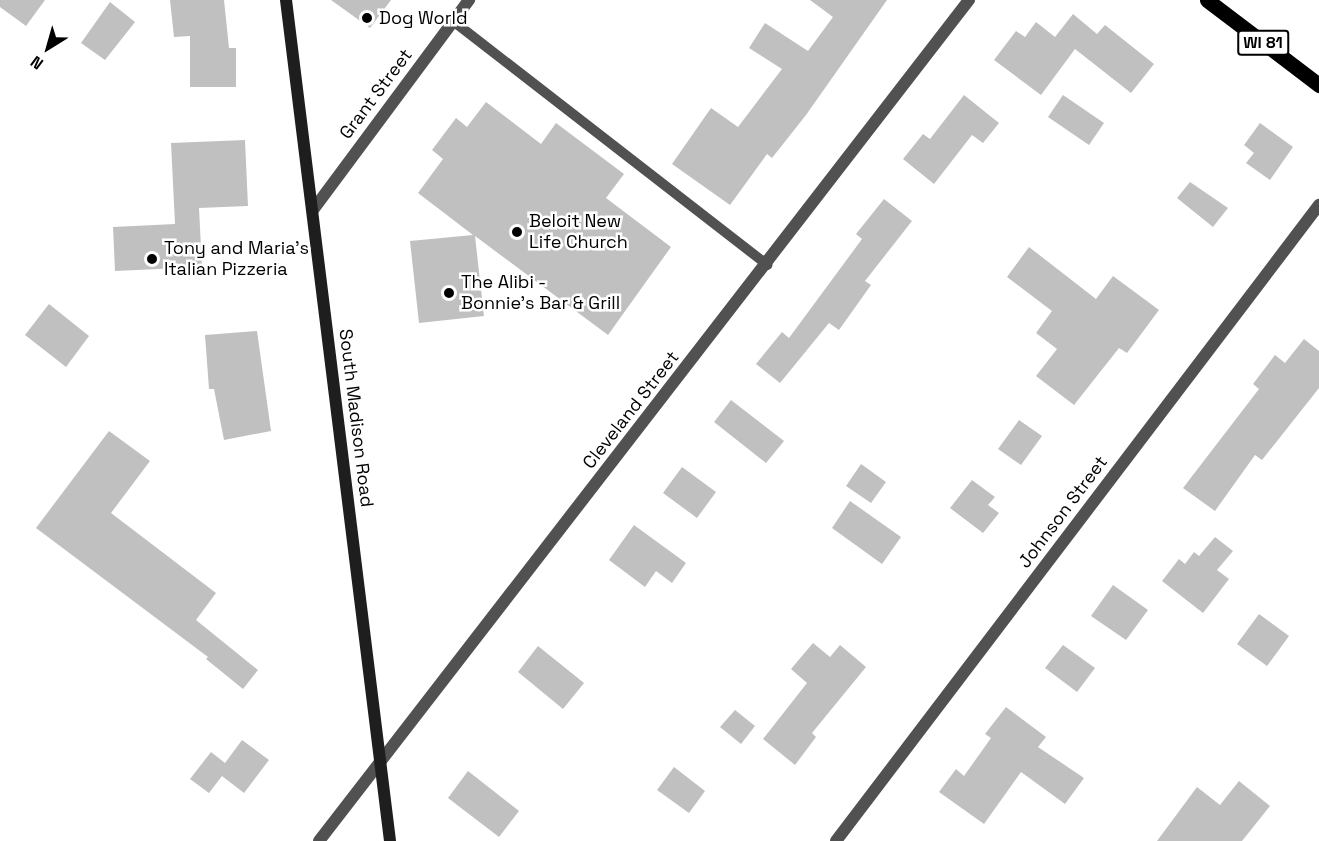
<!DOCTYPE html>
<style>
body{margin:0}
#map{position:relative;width:1319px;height:841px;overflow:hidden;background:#fff;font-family:"Space Grotesk",sans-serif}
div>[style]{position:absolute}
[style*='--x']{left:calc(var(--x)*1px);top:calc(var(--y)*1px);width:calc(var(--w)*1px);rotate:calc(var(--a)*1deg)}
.building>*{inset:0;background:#c0c0c0}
.lane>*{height:10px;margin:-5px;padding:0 5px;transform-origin:5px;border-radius:5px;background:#515151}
.street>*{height:12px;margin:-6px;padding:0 6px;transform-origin:6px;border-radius:6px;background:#515151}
.secondary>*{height:12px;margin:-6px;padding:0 6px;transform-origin:6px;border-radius:6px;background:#1e1e1e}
.primary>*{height:15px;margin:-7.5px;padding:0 7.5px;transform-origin:7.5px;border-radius:7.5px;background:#000}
.dots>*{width:16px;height:16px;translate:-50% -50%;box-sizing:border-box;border:3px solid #fff;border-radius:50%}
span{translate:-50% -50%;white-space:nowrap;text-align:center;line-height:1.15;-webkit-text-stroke:5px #fff;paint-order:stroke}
.shield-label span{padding:2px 4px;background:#fff;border:2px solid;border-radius:4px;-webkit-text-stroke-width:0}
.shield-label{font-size:16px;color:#000;font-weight:700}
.poi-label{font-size:18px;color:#000}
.left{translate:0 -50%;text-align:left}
.street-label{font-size:18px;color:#000}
.north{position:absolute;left:18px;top:18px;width:60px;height:60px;-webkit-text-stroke:4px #fff;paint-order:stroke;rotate:217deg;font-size:16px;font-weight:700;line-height:24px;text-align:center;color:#000}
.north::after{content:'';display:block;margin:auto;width:21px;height:27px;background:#000;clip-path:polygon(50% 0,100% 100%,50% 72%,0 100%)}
</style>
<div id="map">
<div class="building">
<div style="clip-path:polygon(0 0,45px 0,26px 26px,0 7px)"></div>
<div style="clip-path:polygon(170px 0,224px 0,229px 48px,236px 48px,236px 87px,190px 87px,190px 36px,174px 37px)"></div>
<div style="clip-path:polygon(331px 0,391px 0,370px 28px)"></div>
<div style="clip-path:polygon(810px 0,887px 0,806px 115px,772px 158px,767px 154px,730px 205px,672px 164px,711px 108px,738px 127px,782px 69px,749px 48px,765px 23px,808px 51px,833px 17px)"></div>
<div style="clip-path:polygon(110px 2px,135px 22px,105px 60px,81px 43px)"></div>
<div style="clip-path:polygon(1073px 14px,1097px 34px,1105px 25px,1154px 64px,1131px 93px,1075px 49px,1041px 95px,994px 60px,1016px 31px,1025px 37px,1036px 22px,1055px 37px)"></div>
<div style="clip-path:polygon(964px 95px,999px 123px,983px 143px,972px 135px,934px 184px,903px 159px,923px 134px,930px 139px)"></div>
<div style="clip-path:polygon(1063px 95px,1104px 123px,1089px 145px,1048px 117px)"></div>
<div style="clip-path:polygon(486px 102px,541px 144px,556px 123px,624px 174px,606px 198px,671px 247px,608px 335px,475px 236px,484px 316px,419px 323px,410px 241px,473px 235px,418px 193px,443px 159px,432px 150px,456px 118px,467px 127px)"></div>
<div style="clip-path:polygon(1260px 123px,1293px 147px,1270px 180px,1246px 163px,1254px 153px,1244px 145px)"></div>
<div style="clip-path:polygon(245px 140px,248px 206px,199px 208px,202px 267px,115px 271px,113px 227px,175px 224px,171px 143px)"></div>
<div style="clip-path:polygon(1190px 182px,1228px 208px,1213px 227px,1177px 198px)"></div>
<div style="clip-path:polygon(884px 199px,912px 221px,865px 281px,871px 285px,839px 330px,829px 323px,780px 383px,756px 364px,782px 332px,789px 338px,862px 239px,856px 234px)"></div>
<div style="clip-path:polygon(1029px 247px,1096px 299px,1113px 276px,1159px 310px,1127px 353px,1119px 348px,1074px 405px,1036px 376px,1057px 349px,1036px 333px,1052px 311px,1007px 277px)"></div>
<div style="clip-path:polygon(49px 304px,89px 336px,66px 367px,25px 335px)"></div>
<div style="clip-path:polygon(257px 331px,271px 431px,224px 440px,214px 389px,209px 389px,205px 335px)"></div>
<div style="clip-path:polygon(1304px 339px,1319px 351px,1319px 388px,1262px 460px,1255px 455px,1215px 511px,1183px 488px,1259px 389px,1253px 384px,1275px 355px,1285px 363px)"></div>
<div style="clip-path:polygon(731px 400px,784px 441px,766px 463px,714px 422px)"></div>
<div style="clip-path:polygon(1019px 420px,1042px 436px,1021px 465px,998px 449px)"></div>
<div style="clip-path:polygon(109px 431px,150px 461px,111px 513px,216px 593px,196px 620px,258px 670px,243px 689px,206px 659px,208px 657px,36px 528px)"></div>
<div style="clip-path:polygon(861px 464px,886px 482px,871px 503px,846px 486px)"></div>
<div style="clip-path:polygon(682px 467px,716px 492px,697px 518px,663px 493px)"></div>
<div style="clip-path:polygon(972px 480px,995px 497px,988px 505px,999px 513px,983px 533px,950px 508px)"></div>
<div style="clip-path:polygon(850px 501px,901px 537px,882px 564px,832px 528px)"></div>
<div style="clip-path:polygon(634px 525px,686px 563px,672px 583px,656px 571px,645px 587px,609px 560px)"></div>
<div style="clip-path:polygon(1215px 537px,1233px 551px,1217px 570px,1229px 579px,1203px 613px,1162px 581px,1179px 559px,1185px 564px,1194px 552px,1199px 556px)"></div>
<div style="clip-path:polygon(1113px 585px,1148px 610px,1126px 640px,1091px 616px)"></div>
<div style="clip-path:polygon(1259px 614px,1289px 636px,1267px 666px,1237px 644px)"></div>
<div style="clip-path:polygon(813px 643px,830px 657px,840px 645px,866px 667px,812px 733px,816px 737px,795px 765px,763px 739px,807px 683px,791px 669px)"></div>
<div style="clip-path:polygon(1063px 645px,1095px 668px,1077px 692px,1045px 668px)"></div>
<div style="clip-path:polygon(538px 646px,584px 683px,563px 709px,518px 672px)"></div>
<div style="clip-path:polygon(1006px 707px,1046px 737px,1038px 747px,1084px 778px,1065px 804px,1021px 772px,984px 824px,939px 792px,956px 769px,964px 776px,991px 738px,985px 734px)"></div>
<div style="clip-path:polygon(735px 710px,755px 726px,741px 744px,720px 727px)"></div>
<div style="clip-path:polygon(242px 740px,269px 760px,244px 793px,222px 776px,209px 793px,190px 779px,211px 752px,225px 763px)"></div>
<div style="clip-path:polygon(674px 767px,705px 791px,689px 813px,657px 790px)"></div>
<div style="clip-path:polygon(468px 771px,519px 811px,499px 837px,448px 798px)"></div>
<div style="clip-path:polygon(1239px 781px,1270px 806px,1242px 841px,1157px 841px,1197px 787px,1220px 805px)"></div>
</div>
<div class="lane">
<div style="--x:453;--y:21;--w:398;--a:37.8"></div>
</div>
<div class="street">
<div style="--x:313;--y:210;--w:262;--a:-53.4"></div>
<div style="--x:319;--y:841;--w:1063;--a:-52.3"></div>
<div style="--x:836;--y:841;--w:799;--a:-52.79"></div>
</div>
<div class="secondary">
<div style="--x:286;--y:0;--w:847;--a:82.95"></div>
</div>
<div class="primary">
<div style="--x:1207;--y:0;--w:141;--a:37.2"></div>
</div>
<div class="dots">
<div style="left:367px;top:18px;background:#000"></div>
<div style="left:517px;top:232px;background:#000"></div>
<div style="left:152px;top:259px;background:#000"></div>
<div style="left:449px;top:293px;background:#000"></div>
</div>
<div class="shield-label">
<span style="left:1263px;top:43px">WI 81</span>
</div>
<div class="poi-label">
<span class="left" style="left:379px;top:18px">Dog World</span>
<span class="left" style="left:529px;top:232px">Beloit New<br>Life Church</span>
<span class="left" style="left:164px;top:259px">Tony and Maria's<br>Italian Pizzeria</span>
<span class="left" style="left:461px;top:293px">The Alibi -<br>Bonnie's Bar &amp; Grill</span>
</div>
<div class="street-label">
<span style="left:376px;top:94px;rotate:-53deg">Grant Street</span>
<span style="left:631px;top:410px;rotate:-52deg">Cleveland Street</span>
<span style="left:356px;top:418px;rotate:83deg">South Madison Road</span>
<span style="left:1063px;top:512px;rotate:-53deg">Johnson Street</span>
</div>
<div class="north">N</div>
</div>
